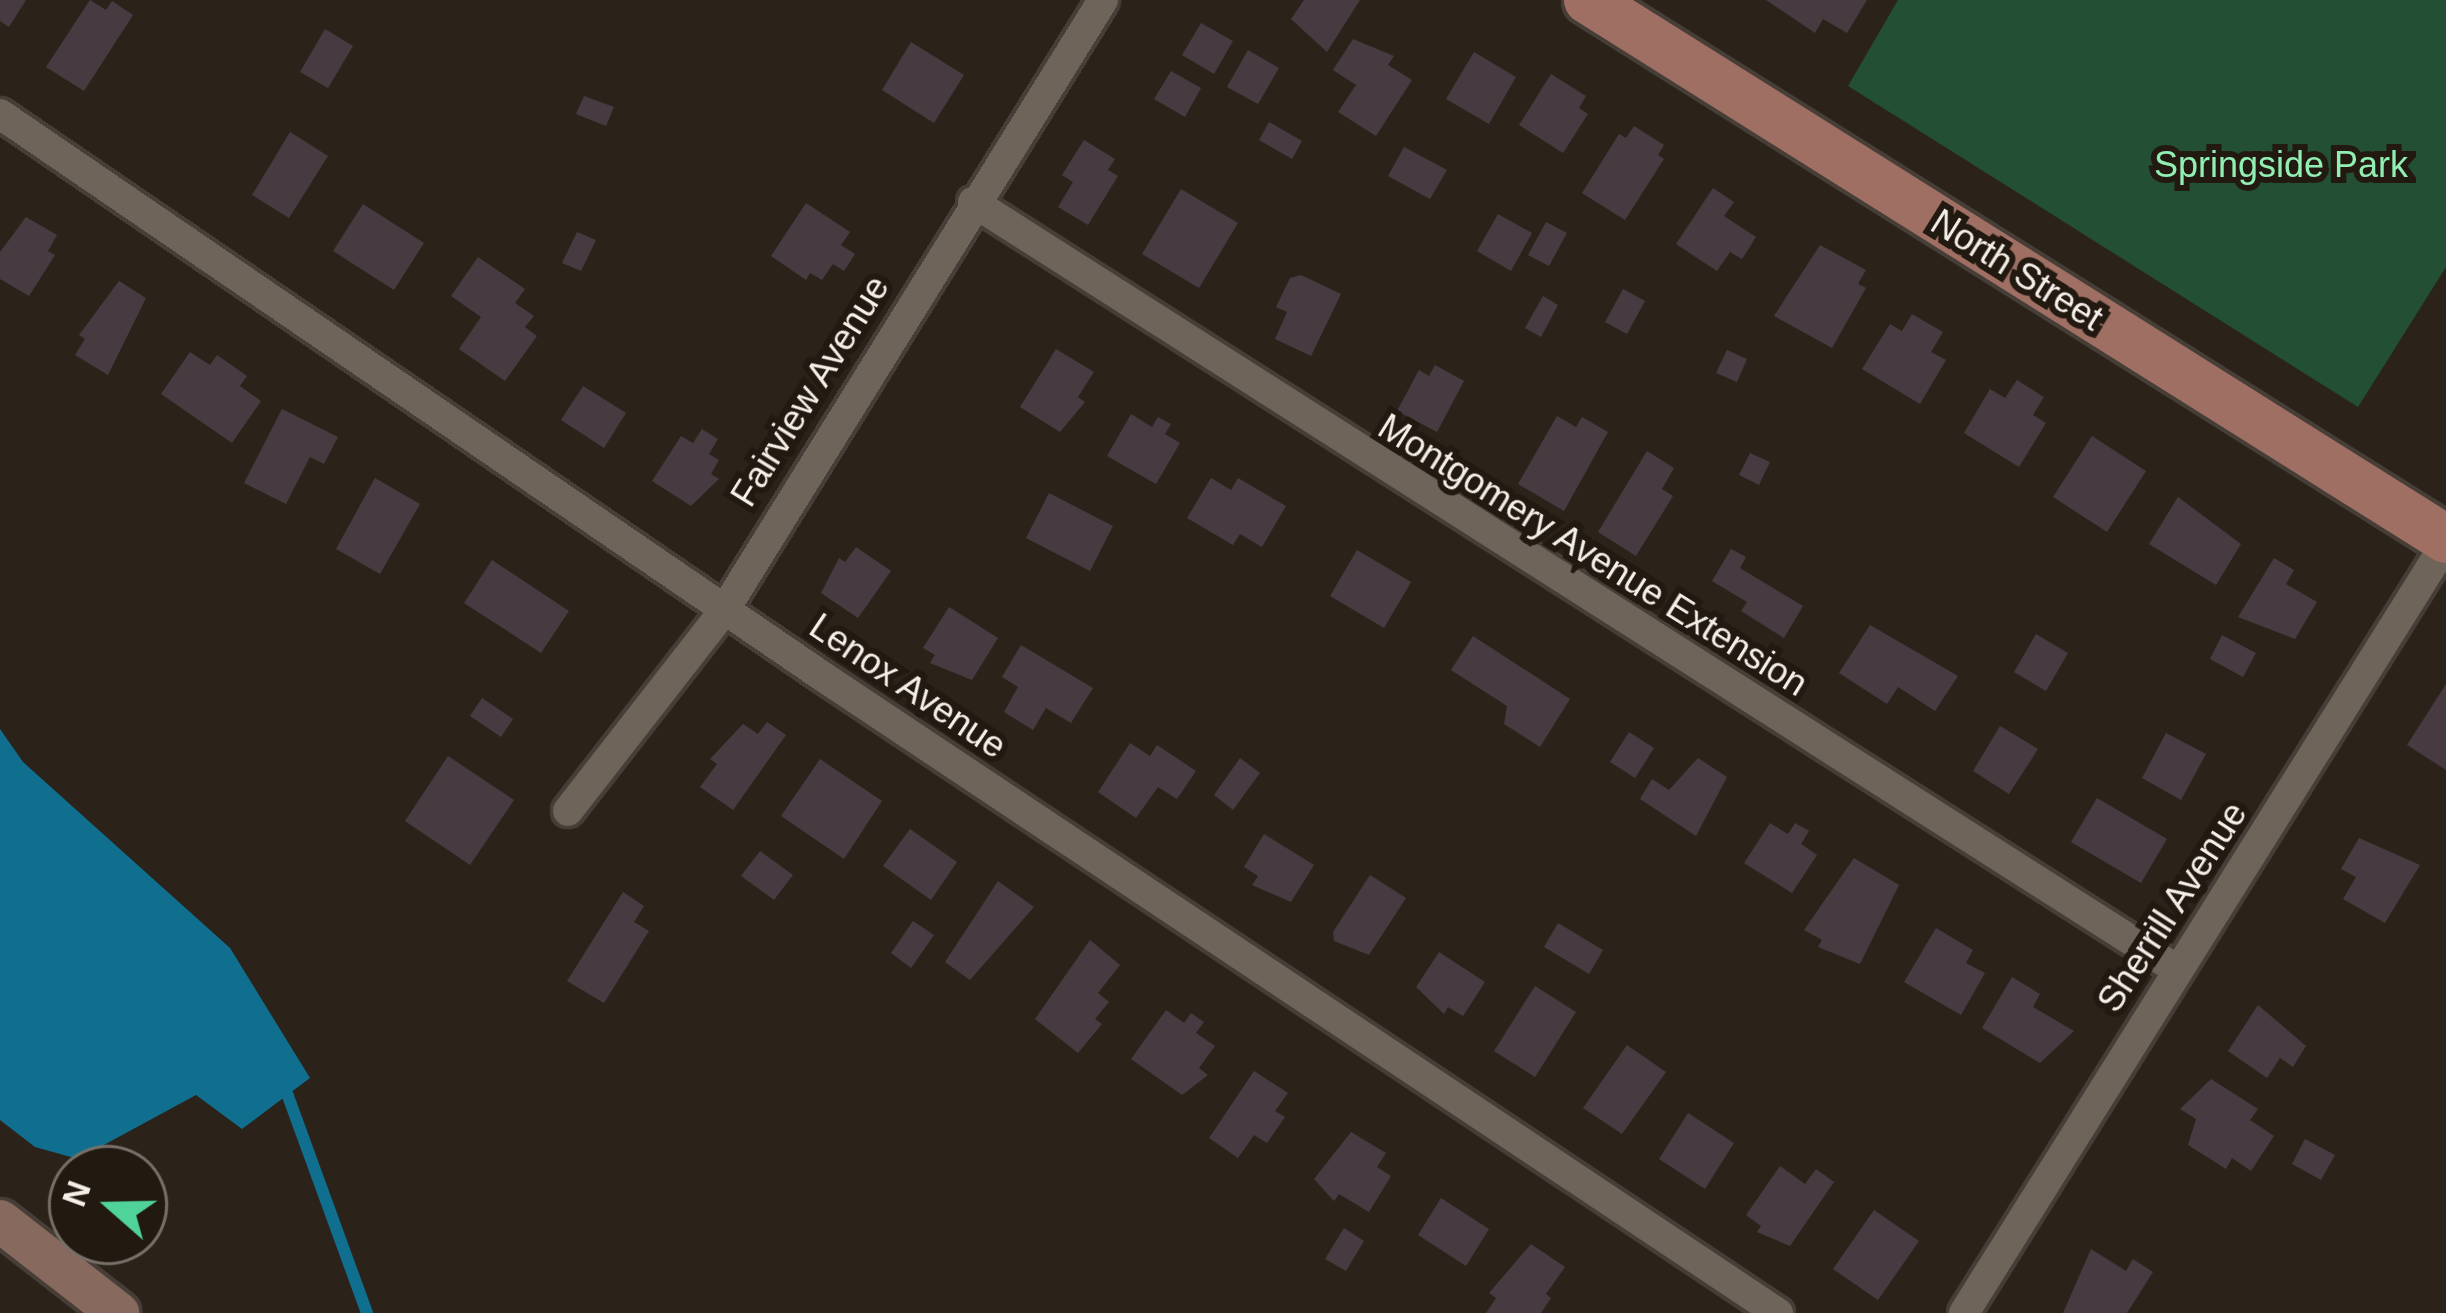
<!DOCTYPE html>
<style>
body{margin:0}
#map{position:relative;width:2446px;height:1313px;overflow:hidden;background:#2b231a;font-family:Helvetica,sans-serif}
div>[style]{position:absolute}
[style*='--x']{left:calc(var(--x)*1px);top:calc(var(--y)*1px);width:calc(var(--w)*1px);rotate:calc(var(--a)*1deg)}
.green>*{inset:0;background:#234f34}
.water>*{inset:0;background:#106f8e}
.stream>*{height:12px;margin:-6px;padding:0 6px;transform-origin:6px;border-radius:6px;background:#106f8e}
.building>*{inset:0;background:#473b41}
.roads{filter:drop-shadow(3px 0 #463e37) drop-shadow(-3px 0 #463e37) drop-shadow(0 3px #463e37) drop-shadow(0 -3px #463e37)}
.street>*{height:30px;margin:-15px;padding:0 15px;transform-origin:15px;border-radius:15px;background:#6e645a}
.secondary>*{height:42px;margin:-21px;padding:0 21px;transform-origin:21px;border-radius:21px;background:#87695e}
.primary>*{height:48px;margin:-24px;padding:0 24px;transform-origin:24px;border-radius:24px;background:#9f6f63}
span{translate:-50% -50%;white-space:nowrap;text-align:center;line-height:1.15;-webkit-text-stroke:12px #221911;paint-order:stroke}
.park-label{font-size:36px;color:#92efb3}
.street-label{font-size:36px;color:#f5efe9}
.north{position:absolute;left:48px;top:1145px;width:120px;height:120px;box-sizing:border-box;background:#221911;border:3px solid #766f67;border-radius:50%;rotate:290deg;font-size:33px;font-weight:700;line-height:48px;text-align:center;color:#f5efe9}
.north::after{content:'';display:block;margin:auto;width:42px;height:54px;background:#4fd399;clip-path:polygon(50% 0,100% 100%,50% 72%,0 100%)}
</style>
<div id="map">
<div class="green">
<div style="clip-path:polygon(1898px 0,2446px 0,2446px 267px,2358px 407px,1848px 86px)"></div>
</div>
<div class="water">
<div style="clip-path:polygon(0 729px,23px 762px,230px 948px,310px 1078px,242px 1129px,196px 1095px,78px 1159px,35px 1147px,0 1120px)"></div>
</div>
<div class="stream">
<div style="--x:277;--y:1084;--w:16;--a:47"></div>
<div style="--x:288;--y:1096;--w:231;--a:70"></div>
</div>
<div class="building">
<div style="clip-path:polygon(0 0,26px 0,9px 27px,0 21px)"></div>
<div style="clip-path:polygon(90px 0,106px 10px,112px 1px,133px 15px,84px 91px,46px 67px)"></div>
<div style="clip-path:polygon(1304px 0,1360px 0,1327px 52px,1291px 19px)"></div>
<div style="clip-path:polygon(1766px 0,1867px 0,1847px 33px,1823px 19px,1815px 33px)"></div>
<div style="clip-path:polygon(1201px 23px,1233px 41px,1214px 74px,1182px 55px)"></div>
<div style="clip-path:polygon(325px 29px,353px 46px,328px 88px,300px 72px)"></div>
<div style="clip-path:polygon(1353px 39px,1394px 56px,1388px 65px,1412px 80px,1376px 136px,1338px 112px,1356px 85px,1333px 70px)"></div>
<div style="clip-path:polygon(911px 42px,964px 75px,934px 123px,882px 90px)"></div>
<div style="clip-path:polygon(1248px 50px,1279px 68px,1258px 104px,1227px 87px)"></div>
<div style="clip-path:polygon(1474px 52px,1516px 77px,1489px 124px,1446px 99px)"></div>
<div style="clip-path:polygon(1171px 71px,1201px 88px,1185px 117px,1154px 99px)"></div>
<div style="clip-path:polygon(1551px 74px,1586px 96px,1579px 108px,1588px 114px,1563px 153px,1519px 125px)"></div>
<div style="clip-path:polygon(584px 96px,614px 107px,606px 126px,576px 114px)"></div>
<div style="clip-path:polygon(1269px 122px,1302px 141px,1292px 159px,1259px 140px)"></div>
<div style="clip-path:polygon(1634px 126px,1664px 145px,1658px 155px,1664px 159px,1625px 220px,1582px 193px,1619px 134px,1626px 138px)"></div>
<div style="clip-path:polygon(290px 132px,328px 156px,289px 218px,252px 195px)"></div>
<div style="clip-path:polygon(1084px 140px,1115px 159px,1108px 170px,1118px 176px,1088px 225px,1058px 207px,1073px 182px,1062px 175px)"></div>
<div style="clip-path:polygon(1404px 147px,1447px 170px,1430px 199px,1388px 176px)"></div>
<div style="clip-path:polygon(1713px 188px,1734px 202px,1724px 216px,1756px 237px,1742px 259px,1730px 252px,1717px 271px,1676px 244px)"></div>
<div style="clip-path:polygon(1181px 189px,1238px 223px,1199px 288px,1142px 254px)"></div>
<div style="clip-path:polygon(806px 203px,850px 232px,841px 245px,855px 254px,844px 271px,833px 264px,822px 280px,810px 273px,806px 280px,771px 256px)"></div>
<div style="clip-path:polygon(363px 204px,424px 243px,394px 290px,333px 251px)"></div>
<div style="clip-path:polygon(1498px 214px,1532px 233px,1511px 271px,1477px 251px)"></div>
<div style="clip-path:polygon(26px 217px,57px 235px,48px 251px,55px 255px,29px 296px,0 279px,0 252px)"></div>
<div style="clip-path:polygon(1546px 222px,1567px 233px,1549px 266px,1528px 255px)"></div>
<div style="clip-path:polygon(577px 232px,596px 240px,581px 271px,562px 263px)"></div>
<div style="clip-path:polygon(1820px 245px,1866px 270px,1858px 284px,1866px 288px,1832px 348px,1774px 316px)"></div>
<div style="clip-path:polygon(478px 257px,525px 289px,515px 303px,534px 316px,525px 327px,537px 336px,505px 381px,459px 349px,481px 317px,451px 296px)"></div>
<div style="clip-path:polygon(1301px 275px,1341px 294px,1311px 356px,1275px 339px,1287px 312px,1276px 307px,1290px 278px)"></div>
<div style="clip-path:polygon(119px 281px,146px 298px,108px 375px,75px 355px,85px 339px,79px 335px)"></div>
<div style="clip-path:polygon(1623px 289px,1645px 301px,1627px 334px,1605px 322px)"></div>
<div style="clip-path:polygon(1543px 296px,1558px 305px,1541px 337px,1525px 328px)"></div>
<div style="clip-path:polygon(1912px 314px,1943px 332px,1931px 352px,1946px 360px,1920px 404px,1862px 369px,1890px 324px,1902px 331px)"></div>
<div style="clip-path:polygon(1056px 349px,1094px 372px,1078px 397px,1085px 402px,1060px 432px,1020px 407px)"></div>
<div style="clip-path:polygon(1727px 350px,1747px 359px,1737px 382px,1716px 373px)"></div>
<div style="clip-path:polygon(190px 352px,210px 365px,217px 355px,247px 376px,240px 386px,261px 401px,232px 443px,161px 394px)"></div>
<div style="clip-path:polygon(1435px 365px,1464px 381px,1437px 432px,1397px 411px,1419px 370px,1429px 376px)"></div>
<div style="clip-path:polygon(2017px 380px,2044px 397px,2033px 415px,2046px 423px,2019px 467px,1964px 433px,1990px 389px,2005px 398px)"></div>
<div style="clip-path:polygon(583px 386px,626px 413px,604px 448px,561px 420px)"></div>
<div style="clip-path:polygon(282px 409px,338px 437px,324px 464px,310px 457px,286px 504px,244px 483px)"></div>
<div style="clip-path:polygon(1131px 414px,1152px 427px,1158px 417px,1171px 424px,1165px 434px,1180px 443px,1156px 484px,1107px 456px)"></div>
<div style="clip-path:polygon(1557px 416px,1576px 427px,1582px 417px,1608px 432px,1564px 511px,1518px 484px)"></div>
<div style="clip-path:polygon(702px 429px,718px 439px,709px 454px,719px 460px,711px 474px,719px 479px,691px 506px,652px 481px,681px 436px,693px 443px)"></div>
<div style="clip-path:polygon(2092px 436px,2146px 471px,2107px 532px,2053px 497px)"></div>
<div style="clip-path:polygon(1647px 451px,1674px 468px,1662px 489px,1673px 496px,1636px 556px,1598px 532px)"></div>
<div style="clip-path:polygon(1750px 453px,1770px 462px,1759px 485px,1739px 475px)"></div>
<div style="clip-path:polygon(375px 478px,420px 504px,380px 574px,336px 549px)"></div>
<div style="clip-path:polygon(1211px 478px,1231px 490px,1238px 478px,1286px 506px,1262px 547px,1240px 534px,1233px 545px,1187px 518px)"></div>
<div style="clip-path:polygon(1049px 493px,1113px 526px,1090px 571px,1026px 538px)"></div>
<div style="clip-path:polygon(2178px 497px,2241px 544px,2216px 585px,2149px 544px)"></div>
<div style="clip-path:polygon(856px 547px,891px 571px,858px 618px,821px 593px,839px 558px,845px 562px)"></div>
<div style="clip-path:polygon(1731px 549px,1746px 557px,1740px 568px,1803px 606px,1784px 638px,1741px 611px,1747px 602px,1712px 581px)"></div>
<div style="clip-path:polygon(1357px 550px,1411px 582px,1384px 628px,1330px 596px)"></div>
<div style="clip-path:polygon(2274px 558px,2294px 570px,2286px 584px,2317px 602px,2295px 639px,2238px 617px)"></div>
<div style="clip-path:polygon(492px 560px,569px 611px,541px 653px,464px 603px)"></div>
<div style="clip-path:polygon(949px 607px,998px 638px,972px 680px,930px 663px,935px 655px,923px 648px)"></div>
<div style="clip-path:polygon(1870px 625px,1958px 676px,1935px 711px,1898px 687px,1887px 704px,1839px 673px)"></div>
<div style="clip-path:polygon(2036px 634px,2068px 653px,2046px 691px,2014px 672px)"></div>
<div style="clip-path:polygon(2222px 635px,2256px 653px,2243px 677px,2210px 659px)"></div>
<div style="clip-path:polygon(1473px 636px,1570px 699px,1540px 747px,1504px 724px,1507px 706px,1451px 670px)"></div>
<div style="clip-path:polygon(1021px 645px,1093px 688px,1071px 723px,1046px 708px,1033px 730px,1004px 712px,1018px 687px,1002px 677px)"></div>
<div style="clip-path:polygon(2446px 684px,2446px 770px,2407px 745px)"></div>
<div style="clip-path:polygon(482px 698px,513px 719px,501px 737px,470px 716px)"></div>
<div style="clip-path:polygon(767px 722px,786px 735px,733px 810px,700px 787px,717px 764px,710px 759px,743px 724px,758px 734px)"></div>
<div style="clip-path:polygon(2000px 726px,2038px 749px,2009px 794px,1973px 771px)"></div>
<div style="clip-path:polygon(1629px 732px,1654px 748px,1635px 778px,1610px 762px)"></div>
<div style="clip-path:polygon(2166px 733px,2206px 754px,2181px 800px,2142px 778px)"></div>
<div style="clip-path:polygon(1130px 743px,1150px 756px,1157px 745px,1196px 771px,1177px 799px,1158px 787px,1136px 818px,1098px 792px)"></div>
<div style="clip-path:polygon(448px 756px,514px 800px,470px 865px,405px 821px)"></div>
<div style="clip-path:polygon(1240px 758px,1260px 773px,1233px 810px,1214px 795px)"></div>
<div style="clip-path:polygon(1698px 758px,1727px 777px,1696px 836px,1640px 799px,1652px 779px,1669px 790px)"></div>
<div style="clip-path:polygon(820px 759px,882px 801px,844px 859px,781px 816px)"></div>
<div style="clip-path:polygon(2097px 798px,2167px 839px,2141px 883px,2071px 842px)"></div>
<div style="clip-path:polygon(1770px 823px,1788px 834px,1795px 823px,1809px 831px,1801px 844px,1817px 855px,1792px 893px,1744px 863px)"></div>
<div style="clip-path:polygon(910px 829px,957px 862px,931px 900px,883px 866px)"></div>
<div style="clip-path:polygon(1264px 834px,1314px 865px,1291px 902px,1252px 885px,1258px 876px,1244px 867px)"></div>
<div style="clip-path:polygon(2359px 838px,2420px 865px,2385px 923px,2343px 899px,2356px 877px,2341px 869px)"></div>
<div style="clip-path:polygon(760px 851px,793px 875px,774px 900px,741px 876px)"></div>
<div style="clip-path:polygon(1854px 858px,1899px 885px,1860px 964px,1818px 947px,1822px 940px,1804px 930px)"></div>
<div style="clip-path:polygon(1370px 875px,1406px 898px,1369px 955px,1334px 941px,1333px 932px)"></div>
<div style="clip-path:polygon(998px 881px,1034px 907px,970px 980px,945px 962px)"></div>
<div style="clip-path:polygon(623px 892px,644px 906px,634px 922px,649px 931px,604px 1003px,567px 981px)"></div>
<div style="clip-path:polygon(913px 921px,934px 935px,911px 968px,891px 953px)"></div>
<div style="clip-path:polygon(1558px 923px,1603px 950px,1589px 974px,1544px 947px)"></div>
<div style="clip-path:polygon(1936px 928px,1973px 950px,1966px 963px,1985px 973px,1961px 1015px,1904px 982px)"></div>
<div style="clip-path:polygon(1090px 940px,1120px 965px,1098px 993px,1109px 1002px,1095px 1019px,1102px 1024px,1078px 1053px,1035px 1019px)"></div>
<div style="clip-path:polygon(1439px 952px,1485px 982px,1463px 1016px,1448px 1007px,1444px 1014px,1416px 987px)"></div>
<div style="clip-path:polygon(2012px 977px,2040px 994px,2033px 1007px,2074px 1031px,2040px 1063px,1982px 1028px)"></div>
<div style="clip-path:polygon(1535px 986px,1576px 1012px,1535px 1077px,1494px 1051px)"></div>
<div style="clip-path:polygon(2258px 1005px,2306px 1046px,2293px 1067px,2280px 1058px,2267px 1078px,2228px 1051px)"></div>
<div style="clip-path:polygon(1166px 1010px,1184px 1023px,1191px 1013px,1204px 1022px,1196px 1033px,1215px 1046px,1199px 1068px,1208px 1075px,1182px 1095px,1131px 1059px)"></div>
<div style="clip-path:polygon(1627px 1045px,1666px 1072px,1622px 1134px,1583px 1108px)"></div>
<div style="clip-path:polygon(1254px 1071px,1288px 1093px,1275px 1111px,1285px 1117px,1267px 1143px,1254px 1135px,1238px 1158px,1209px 1138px)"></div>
<div style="clip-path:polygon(2211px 1079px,2258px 1109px,2250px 1120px,2274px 1136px,2251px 1171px,2232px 1158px,2226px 1169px,2188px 1145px,2196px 1119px,2180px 1109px)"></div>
<div style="clip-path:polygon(1688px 1113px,1734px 1143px,1705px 1189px,1659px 1159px)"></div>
<div style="clip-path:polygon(1351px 1132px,1386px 1153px,1377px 1167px,1391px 1176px,1369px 1212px,1339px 1194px,1334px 1201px,1314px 1179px)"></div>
<div style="clip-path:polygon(2305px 1139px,2335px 1155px,2321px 1180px,2292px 1164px)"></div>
<div style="clip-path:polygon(1780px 1166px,1805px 1184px,1816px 1169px,1834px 1182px,1790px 1246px,1757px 1232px,1761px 1226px,1746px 1215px)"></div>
<div style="clip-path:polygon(1441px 1198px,1489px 1229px,1466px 1266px,1418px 1235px)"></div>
<div style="clip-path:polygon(1874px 1210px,1919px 1241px,1878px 1300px,1833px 1269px)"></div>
<div style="clip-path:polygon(1344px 1228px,1364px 1241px,1346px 1271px,1325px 1259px)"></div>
<div style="clip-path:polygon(1531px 1244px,1565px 1267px,1546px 1294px,1551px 1298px,1541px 1313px,1486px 1313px,1496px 1298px,1489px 1293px)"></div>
<div style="clip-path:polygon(2091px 1249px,2126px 1271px,2133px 1259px,2153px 1272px,2127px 1313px,2063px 1313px)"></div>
</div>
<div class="roads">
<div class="street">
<div style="--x:0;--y:114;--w:996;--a:34.36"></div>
<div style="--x:822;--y:676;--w:1149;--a:33.68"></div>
<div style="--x:973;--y:202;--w:1427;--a:32.52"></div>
<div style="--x:568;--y:811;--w:256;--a:-52.1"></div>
<div style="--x:725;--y:609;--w:717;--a:-58.17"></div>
<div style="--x:1964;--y:1313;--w:908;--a:-57.95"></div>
</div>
<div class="secondary">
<div style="--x:0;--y:1221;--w:150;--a:37.9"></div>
</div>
<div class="primary">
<div style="--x:1588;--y:0;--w:1013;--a:32.14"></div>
</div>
</div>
<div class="park-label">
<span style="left:2281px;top:165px">Springside Park</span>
</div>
<div class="street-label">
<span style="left:2017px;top:270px;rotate:32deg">North Street</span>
<span style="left:810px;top:391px;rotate:-58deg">Fairview Avenue</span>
<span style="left:1593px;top:555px;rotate:32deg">Montgomery Avenue Extension</span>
<span style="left:908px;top:686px;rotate:34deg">Lenox Avenue</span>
<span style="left:2172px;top:907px;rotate:-57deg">Sherrill Avenue</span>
</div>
<div class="north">N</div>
</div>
